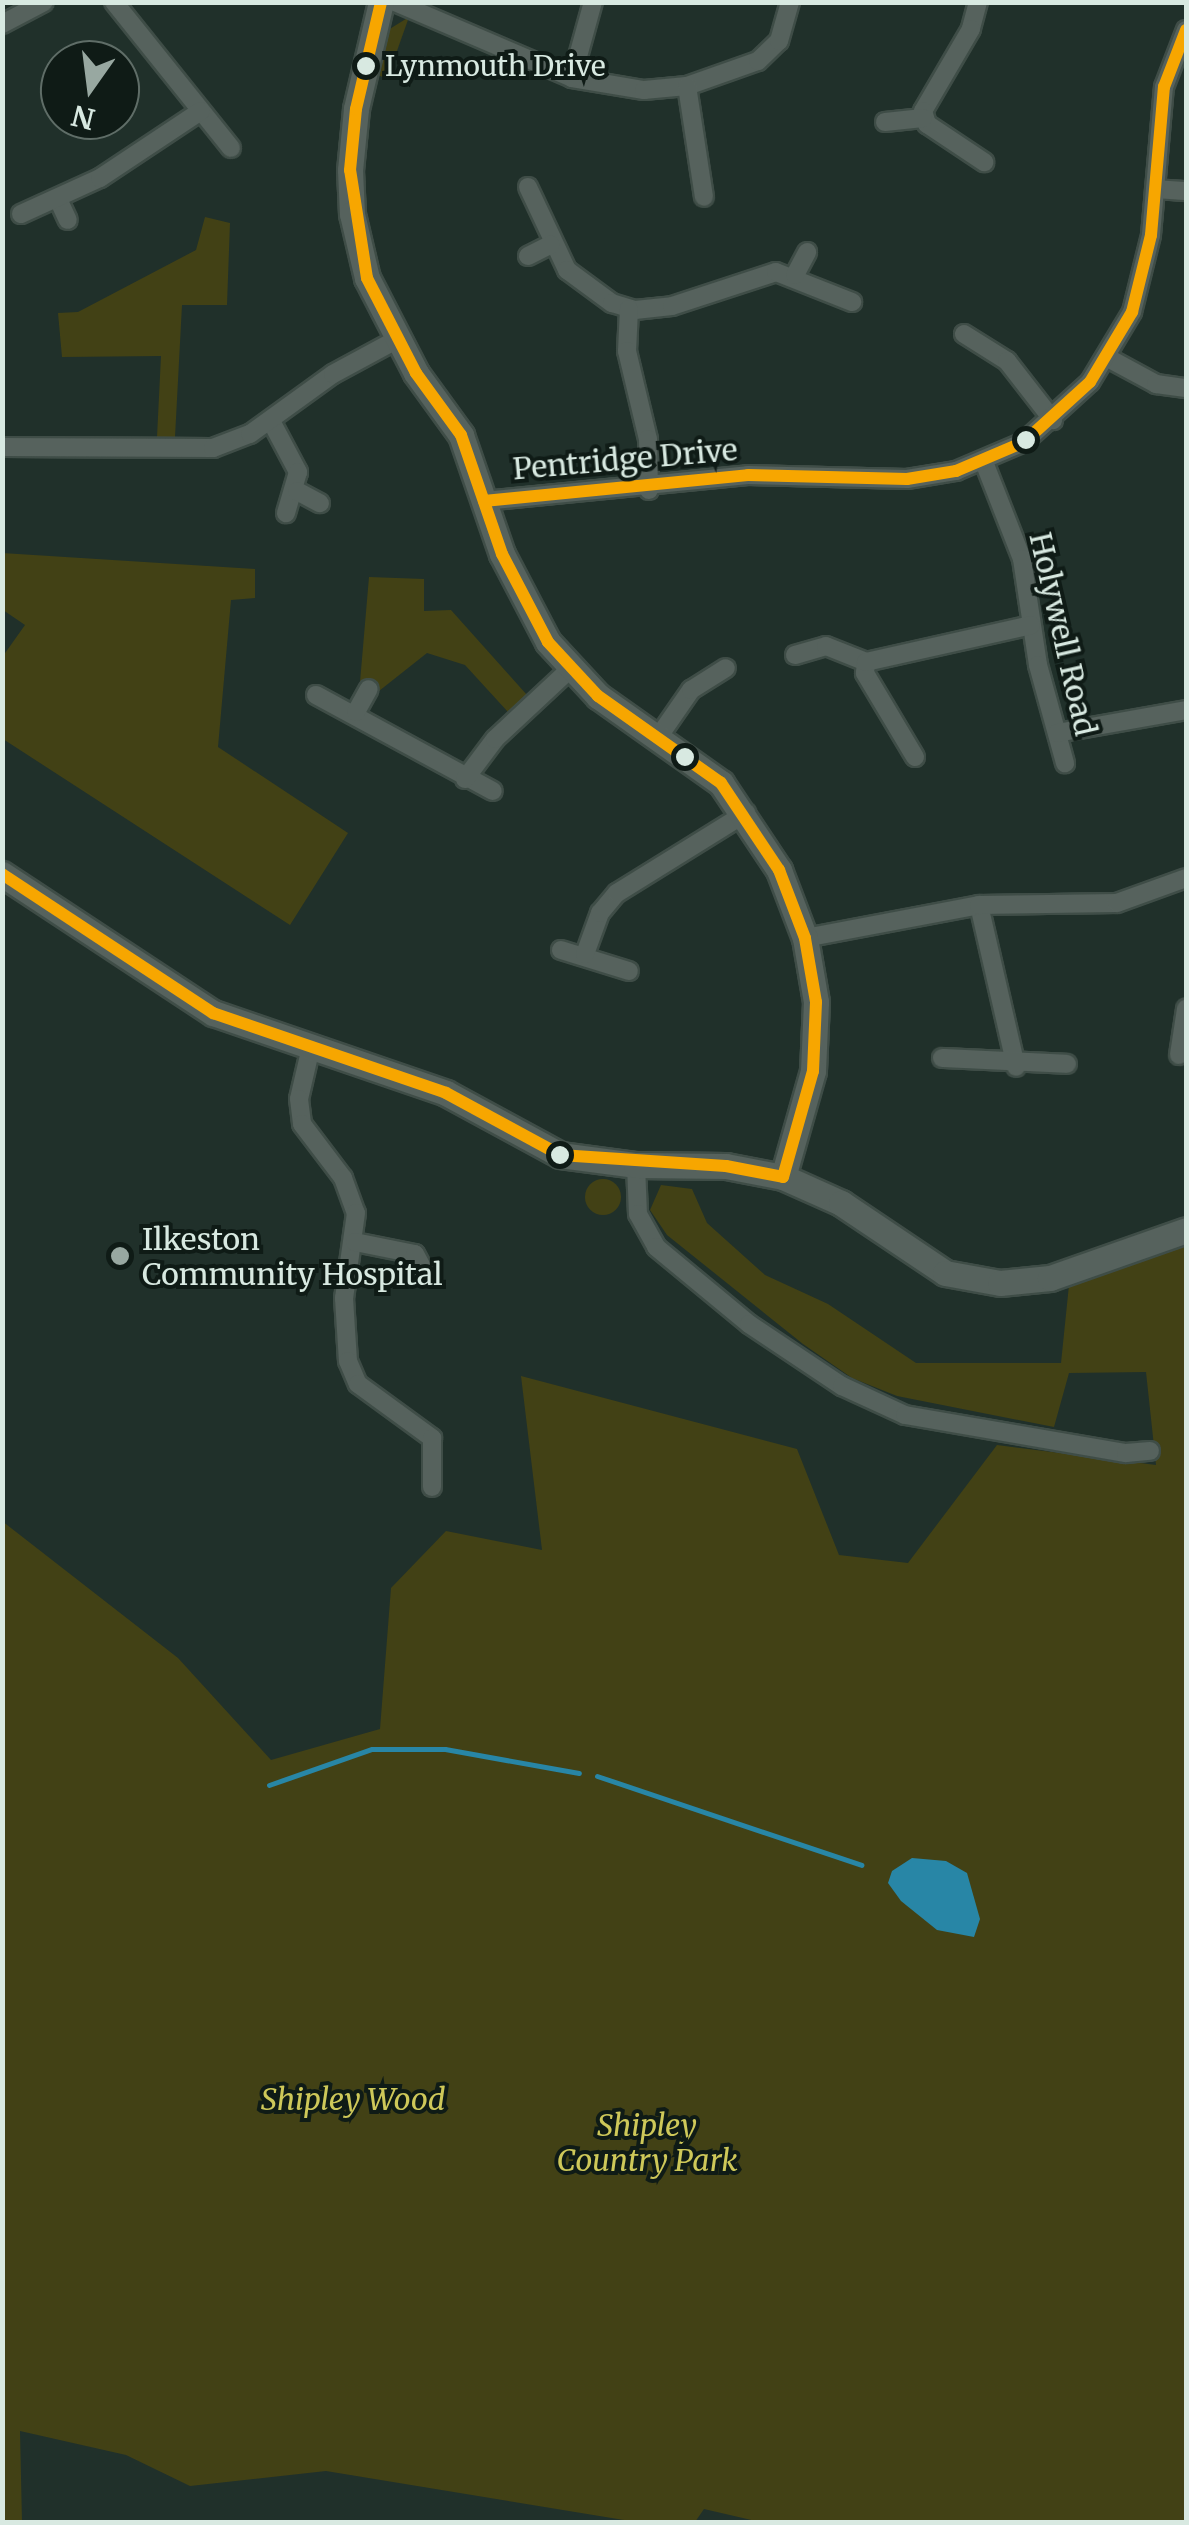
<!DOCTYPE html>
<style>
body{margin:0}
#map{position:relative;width:1189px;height:2525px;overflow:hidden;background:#20302a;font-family:Merriweather,serif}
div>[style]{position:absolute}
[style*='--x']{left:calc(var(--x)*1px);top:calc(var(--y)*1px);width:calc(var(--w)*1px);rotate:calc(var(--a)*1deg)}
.green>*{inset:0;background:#424115}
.round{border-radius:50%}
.water>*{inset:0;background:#2886a6}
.stream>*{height:5px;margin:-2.5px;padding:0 2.5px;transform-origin:2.5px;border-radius:2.5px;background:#2886a6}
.roads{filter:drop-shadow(2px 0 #3f4d47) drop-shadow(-2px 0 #3f4d47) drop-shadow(0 2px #3f4d47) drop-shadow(0 -2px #3f4d47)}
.street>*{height:18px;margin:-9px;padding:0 9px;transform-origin:9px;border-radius:9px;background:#56625d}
.secondary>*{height:25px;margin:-12.5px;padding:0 12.5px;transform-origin:12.5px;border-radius:12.5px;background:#56625d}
.bus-1>*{height:12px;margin:-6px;padding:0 6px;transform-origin:6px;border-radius:6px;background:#f7a600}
.dots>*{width:28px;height:28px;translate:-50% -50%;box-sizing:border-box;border:5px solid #0f1b16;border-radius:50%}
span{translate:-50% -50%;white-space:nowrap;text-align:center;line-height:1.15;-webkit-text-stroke:8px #0f1b16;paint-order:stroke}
.bus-label{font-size:28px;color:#d8e9e1}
.left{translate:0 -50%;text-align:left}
.street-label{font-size:30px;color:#d8e9e1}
.poi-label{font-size:30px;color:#d8e9e1}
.park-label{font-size:30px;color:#cec859;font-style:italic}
.frame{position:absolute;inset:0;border:5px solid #d8e9e1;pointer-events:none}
.north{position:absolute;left:40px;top:40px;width:100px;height:100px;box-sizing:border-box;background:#0f1b16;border:2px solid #5f6d67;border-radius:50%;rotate:194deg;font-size:28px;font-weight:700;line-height:40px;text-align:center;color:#d8e9e1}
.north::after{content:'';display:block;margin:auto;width:35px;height:45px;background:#98a8a1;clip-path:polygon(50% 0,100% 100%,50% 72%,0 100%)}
</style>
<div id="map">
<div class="green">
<div style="clip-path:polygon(409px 17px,387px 79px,378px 75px,378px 63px,388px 30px)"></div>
<div style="clip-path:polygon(205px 217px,230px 223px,227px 305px,182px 305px,175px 437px,157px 437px,161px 356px,62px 357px,58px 313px,78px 312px,196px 250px)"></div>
<div style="clip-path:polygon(2px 553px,255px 569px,255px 598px,231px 600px,218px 747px,348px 833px,290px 925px,3px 739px,3px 656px,25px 625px,3px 610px)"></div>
<div style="clip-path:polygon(369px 577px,424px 579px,424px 611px,451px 610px,527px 695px,508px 712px,465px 665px,427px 653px,379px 691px,360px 682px)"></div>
<div class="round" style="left:585px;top:1179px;width:36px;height:36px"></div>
<div style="clip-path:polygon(661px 1185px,692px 1189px,707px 1223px,765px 1275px,828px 1304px,916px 1363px,1061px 1363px,1069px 1285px,1186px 1243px,1186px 2522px,760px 2522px,704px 2509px,695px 2522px,636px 2522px,326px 2471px,190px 2486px,126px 2455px,20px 2431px,22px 2522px,3px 2522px,2px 1521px,178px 1658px,271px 1760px,380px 1729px,391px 1588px,446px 1531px,542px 1550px,521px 1376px,797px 1449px,839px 1555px,908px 1563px,997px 1445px,1156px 1465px,1146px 1372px,1069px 1373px,1054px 1427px,897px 1396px,852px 1378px,803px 1344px,667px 1235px,650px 1210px)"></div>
</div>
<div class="water">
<div style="clip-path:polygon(912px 1858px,946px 1861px,967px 1873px,980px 1919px,974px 1937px,937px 1930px,901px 1901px,888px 1883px,892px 1871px)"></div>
</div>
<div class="stream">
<div style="--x:597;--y:1776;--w:279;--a:18.6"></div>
<div style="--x:269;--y:1785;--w:109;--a:-19.3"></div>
<div style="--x:372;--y:1749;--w:73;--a:0"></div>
<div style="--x:445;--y:1749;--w:136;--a:10.2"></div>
</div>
<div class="roads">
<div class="street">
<div style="--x:114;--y:2;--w:187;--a:51.3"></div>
<div style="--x:395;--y:2;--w:193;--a:23.2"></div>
<div style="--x:572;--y:78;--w:73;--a:9.5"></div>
<div style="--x:644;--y:90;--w:43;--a:-5.3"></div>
<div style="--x:687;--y:86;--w:75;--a:-19.4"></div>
<div style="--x:758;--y:61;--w:29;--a:-44"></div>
<div style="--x:779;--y:41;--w:41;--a:-74.2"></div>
<div style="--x:978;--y:2;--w:28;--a:105"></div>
<div style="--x:971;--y:29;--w:95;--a:120.3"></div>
<div style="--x:923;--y:111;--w:14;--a:73"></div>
<div style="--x:927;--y:124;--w:69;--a:33.7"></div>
<div style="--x:2;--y:24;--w:47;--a:-27.6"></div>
<div style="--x:572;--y:78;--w:79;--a:-74.6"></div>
<div style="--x:687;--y:86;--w:112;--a:81.3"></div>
<div style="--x:885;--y:122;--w:38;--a:-6"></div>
<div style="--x:528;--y:187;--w:92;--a:64.8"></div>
<div style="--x:567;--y:270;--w:56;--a:36.3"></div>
<div style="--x:612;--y:303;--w:24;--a:17"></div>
<div style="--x:635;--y:310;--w:37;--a:-6"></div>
<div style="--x:672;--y:306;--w:109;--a:-18.1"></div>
<div style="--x:776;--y:272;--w:82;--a:21.5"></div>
<div style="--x:1155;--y:189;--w:31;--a:4"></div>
<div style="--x:58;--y:199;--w:23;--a:65"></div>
<div style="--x:21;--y:214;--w:87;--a:-24.5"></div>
<div style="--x:100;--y:178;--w:121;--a:-33.6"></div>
<div style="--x:528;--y:256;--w:25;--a:-27"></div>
<div style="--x:795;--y:275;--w:26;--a:-62"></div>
<div style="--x:629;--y:309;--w:42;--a:92.7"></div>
<div style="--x:627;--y:351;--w:90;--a:76.6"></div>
<div style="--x:648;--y:439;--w:51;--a:88.9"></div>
<div style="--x:964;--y:334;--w:51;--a:32.1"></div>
<div style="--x:1007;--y:361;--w:75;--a:52.1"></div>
<div style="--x:1108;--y:358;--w:55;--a:28.4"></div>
<div style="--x:1156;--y:384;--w:30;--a:8"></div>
<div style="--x:271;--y:421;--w:58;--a:62.1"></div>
<div style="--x:298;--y:472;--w:43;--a:106.3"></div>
<div style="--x:2;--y:447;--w:211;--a:0.3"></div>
<div style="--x:213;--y:448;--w:40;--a:-21"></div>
<div style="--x:250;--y:434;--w:102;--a:-35.9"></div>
<div style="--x:333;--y:374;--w:72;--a:-28.4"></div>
<div style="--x:984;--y:462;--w:104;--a:68.6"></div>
<div style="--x:1022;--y:559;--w:107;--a:81.4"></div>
<div style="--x:1038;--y:665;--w:102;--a:74.6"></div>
<div style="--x:297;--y:491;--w:26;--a:28"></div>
<div style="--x:484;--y:501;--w:265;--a:-5.6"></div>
<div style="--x:748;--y:475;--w:159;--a:1.4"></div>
<div style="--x:907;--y:479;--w:50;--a:-9.3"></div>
<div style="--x:956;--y:471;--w:74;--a:-23.1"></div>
<div style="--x:1024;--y:442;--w:89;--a:-42.3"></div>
<div style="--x:1090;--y:382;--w:82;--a:-59"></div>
<div style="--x:1132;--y:312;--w:79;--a:-76.1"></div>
<div style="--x:1151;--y:235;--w:149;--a:-85"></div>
<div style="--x:1164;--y:87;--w:61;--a:-68.9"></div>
<div style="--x:795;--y:655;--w:32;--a:-16"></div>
<div style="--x:826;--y:646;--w:43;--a:21.8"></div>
<div style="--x:316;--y:695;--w:201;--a:28.5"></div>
<div style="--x:356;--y:712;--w:26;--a:-61"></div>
<div style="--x:1057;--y:733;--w:131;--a:-10.1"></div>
<div style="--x:657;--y:739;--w:60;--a:-55.2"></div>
<div style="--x:691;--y:690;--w:41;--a:-32.2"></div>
<div style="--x:915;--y:757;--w:98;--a:-120.8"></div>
<div style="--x:865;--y:673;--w:11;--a:-85"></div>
<div style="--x:866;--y:662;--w:169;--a:-12.6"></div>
<div style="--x:465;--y:779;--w:50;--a:-53.1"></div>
<div style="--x:495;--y:739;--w:103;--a:-43"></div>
<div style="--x:979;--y:905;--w:166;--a:77.1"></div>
<div style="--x:805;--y:938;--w:177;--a:-10.7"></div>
<div style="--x:979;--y:905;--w:138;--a:-0.8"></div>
<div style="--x:1117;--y:903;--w:73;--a:-19.9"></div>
<div style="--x:561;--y:950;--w:71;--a:17.2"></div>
<div style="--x:585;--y:954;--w:44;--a:-69.9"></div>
<div style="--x:600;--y:913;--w:26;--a:-50"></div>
<div style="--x:617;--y:893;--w:152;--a:-31.8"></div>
<div style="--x:311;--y:1047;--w:53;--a:103"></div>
<div style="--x:299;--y:1099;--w:25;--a:83"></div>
<div style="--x:302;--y:1124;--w:68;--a:52.8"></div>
<div style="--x:343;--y:1178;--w:37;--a:70"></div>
<div style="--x:356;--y:1213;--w:86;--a:98"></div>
<div style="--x:344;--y:1298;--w:63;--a:86.4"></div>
<div style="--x:348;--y:1361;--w:25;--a:67"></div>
<div style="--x:358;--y:1384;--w:92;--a:36.1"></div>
<div style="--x:432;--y:1438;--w:49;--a:90"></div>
<div style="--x:1179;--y:1055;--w:47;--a:-81.3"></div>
<div style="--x:942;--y:1058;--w:125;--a:2.7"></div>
<div style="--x:636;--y:1165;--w:49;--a:87.7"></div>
<div style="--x:638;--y:1214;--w:38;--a:61"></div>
<div style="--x:656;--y:1247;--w:121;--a:39.6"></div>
<div style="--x:749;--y:1324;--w:112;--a:33.7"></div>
<div style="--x:842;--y:1386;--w:69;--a:24.7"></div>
<div style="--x:905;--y:1415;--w:224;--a:9.8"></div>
<div style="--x:1126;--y:1453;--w:24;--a:-5"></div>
<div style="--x:355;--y:1242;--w:61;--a:11.3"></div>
<div style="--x:415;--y:1254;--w:26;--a:62"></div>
</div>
<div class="secondary">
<div style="--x:381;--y:2;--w:110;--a:103.2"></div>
<div style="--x:356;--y:109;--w:61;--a:95.6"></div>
<div style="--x:350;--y:170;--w:44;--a:87.4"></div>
<div style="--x:352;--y:214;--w:66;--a:76.8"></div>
<div style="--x:367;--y:278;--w:107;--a:62.7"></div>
<div style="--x:416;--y:373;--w:77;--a:54"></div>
<div style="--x:461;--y:435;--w:126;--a:71"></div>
<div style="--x:502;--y:554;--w:99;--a:62.4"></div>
<div style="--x:548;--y:642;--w:74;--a:47.2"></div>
<div style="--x:598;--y:696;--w:151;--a:35.3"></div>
<div style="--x:721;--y:783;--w:105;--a:56.3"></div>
<div style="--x:779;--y:870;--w:73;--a:69.1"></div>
<div style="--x:805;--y:938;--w:65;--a:80.2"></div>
<div style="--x:816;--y:1002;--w:69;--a:92.5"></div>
<div style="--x:813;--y:1071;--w:110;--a:105.8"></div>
<div style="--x:2;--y:874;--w:253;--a:33.4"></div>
<div style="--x:213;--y:1013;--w:246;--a:18.9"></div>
<div style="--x:446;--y:1093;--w:130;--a:28.5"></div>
<div style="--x:560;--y:1155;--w:77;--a:7.5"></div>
<div style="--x:636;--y:1165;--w:90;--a:0.6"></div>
<div style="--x:726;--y:1166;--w:58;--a:10.9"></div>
<div style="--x:783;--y:1177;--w:64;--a:24.1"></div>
<div style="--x:841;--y:1203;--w:125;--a:33.9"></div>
<div style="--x:945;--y:1273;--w:56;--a:10.3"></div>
<div style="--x:1000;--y:1283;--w:50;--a:-5.7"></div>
<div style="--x:1050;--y:1278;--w:144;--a:-19.4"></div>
</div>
</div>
<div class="bus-1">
<div style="--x:484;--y:501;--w:265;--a:-5.6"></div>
<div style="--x:748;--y:475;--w:159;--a:1.4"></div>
<div style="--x:907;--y:479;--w:50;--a:-9.3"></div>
<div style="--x:956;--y:471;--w:74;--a:-23.1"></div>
<div style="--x:1024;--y:442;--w:89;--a:-42.3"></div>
<div style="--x:1090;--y:382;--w:82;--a:-59"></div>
<div style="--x:1132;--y:312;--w:79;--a:-76.1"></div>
<div style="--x:1151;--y:235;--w:149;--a:-85"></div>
<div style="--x:1164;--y:87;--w:61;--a:-68.9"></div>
<div style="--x:2;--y:874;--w:253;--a:33.4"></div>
<div style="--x:213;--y:1013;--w:246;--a:18.9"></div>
<div style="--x:446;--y:1093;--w:130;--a:28.5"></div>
<div style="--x:560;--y:1155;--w:166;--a:3.8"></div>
<div style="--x:726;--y:1166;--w:58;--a:10.9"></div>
<div style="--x:783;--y:1177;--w:110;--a:-74.2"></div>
<div style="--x:813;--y:1071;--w:69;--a:-87.5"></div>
<div style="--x:816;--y:1002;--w:65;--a:-99.8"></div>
<div style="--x:805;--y:938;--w:73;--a:-110.9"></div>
<div style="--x:779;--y:870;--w:105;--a:-123.7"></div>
<div style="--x:721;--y:783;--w:151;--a:-144.7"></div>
<div style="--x:598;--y:696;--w:74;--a:-132.8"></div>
<div style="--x:548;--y:642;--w:99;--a:-117.6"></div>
<div style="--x:502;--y:554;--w:126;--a:-109"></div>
<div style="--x:461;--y:435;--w:77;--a:-126"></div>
<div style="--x:416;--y:373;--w:107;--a:-117.3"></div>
<div style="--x:367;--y:278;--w:109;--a:-98.9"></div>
<div style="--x:350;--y:170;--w:61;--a:-84.4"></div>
<div style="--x:356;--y:109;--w:110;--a:-76.8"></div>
</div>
<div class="dots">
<div style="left:366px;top:66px;background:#d8e9e1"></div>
<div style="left:1026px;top:440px;background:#d8e9e1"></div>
<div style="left:685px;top:757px;background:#d8e9e1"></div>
<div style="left:560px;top:1155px;background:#d8e9e1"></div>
<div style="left:120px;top:1256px;background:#98a8a1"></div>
</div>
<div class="bus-label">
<span class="left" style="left:385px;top:66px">Lynmouth Drive</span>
</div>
<div class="street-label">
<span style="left:625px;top:459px;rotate:-5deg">Pentridge Drive</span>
<span style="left:1063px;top:634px;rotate:77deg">Holywell Road</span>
</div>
<div class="poi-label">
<span class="left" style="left:142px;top:1256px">Ilkeston<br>Community Hospital</span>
</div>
<div class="park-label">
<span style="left:353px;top:2099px">Shipley Wood</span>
<span style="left:647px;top:2142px">Shipley<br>Country Park</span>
</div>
<div class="frame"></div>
<div class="north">N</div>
</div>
